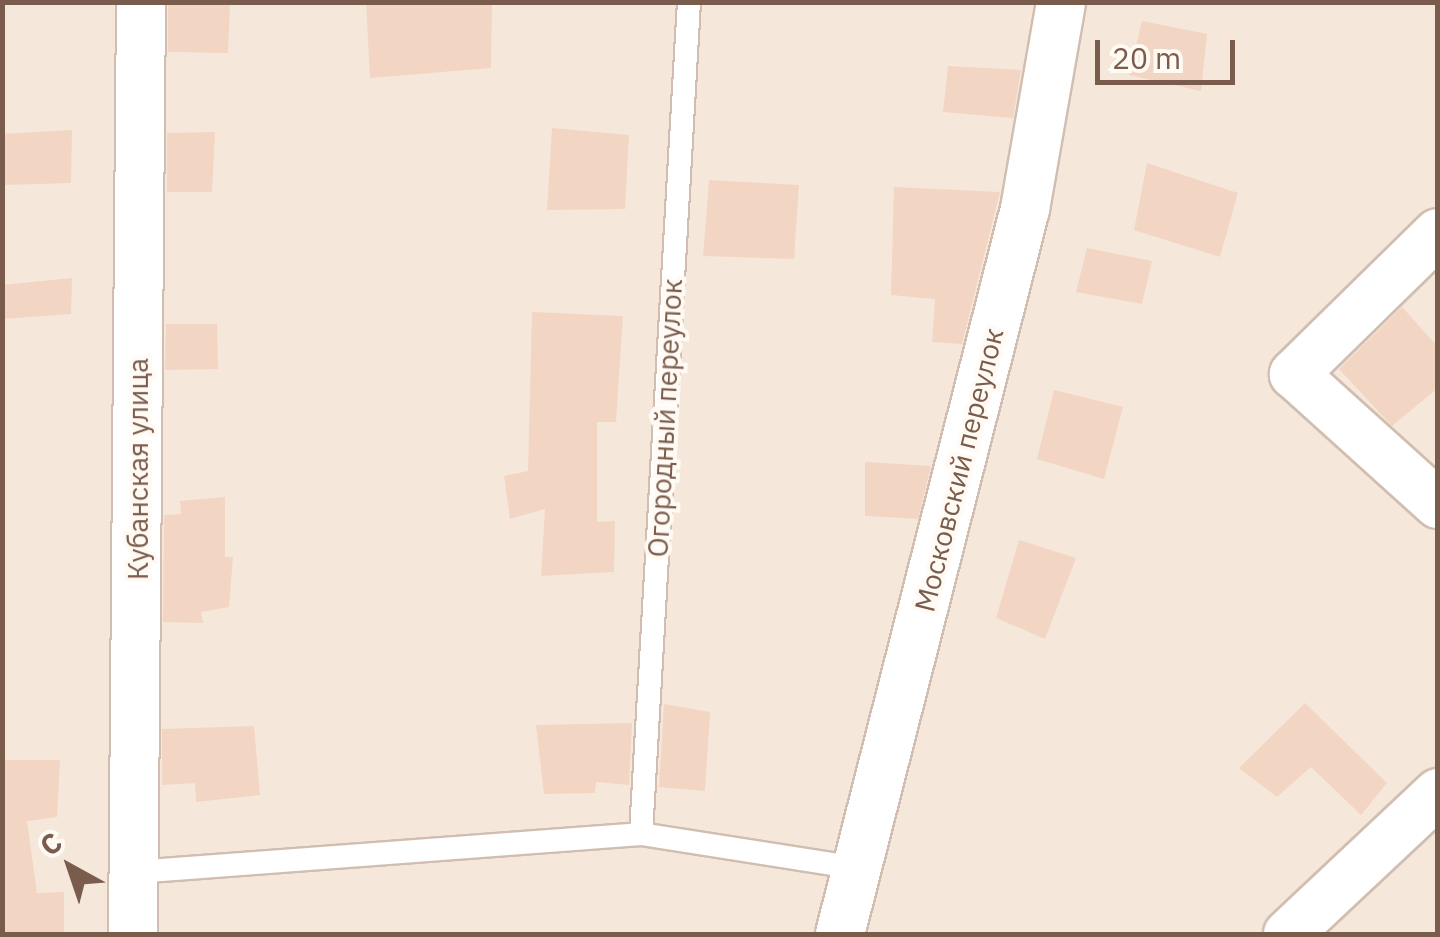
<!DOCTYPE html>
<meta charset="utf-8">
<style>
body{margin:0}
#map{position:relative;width:1440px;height:937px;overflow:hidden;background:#fdf6ec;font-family:"IBM Plex Sans",sans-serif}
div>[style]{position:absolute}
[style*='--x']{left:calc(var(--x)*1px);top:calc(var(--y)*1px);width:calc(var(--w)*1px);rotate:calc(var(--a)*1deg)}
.residential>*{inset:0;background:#f5e8da}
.building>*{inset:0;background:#f3d5c3}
.roads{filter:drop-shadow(2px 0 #d1beb0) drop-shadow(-2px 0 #d1beb0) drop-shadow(0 2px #d1beb0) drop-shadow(0 -2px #d1beb0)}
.lane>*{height:22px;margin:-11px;padding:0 11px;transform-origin:11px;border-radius:11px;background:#fff}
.street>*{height:48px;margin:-24px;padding:0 24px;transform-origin:24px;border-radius:24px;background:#fff}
span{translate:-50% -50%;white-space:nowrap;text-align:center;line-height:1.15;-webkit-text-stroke:8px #fffaf3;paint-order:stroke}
.street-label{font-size:28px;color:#7a5c4d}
.frame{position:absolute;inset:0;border:5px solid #7a5c4d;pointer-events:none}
.north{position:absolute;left:20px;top:817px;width:100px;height:100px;-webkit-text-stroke:8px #fffaf3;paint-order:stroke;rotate:320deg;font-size:28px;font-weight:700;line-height:40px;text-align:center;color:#7a5c4d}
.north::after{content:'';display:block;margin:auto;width:35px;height:45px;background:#7a5c4d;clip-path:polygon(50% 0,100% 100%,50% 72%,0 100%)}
.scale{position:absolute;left:1095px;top:40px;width:140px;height:45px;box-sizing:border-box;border:5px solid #7a5c4d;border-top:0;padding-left:12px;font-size:30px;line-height:35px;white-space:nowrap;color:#7a5c4d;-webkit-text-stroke:8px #fffaf3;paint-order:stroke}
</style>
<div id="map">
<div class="residential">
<div style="clip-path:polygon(2px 3px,1437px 3px,1437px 934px,3px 934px)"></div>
</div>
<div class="building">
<div style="clip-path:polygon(168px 2px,230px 2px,228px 53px,168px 52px)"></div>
<div style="clip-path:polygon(366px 2px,492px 2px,491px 68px,370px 78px)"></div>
<div style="clip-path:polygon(1142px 21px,1207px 34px,1201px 91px,1129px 75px)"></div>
<div style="clip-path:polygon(948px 66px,1021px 70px,1013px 118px,943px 112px)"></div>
<div style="clip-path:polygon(552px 128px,629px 135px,625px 209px,547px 210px)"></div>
<div style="clip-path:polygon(72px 130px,71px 183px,2px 185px,2px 134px)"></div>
<div style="clip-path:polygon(215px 132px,212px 192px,167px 192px,167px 133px)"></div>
<div style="clip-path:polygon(1147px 163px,1238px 193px,1220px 257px,1134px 230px)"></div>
<div style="clip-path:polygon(709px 180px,799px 185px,794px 259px,703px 256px)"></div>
<div style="clip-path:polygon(894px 187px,1000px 192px,962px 344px,932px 342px,935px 299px,891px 295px)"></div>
<div style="clip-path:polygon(1087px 248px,1152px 261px,1142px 304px,1076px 292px)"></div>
<div style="clip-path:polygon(72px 278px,71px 314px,2px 319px,2px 285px)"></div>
<div style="clip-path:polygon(1402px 307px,1438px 347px,1438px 388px,1392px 426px,1339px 369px)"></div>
<div style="clip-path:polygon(532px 312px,623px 316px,616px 422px,597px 422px,597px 522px,615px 521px,614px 572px,541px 576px,545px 509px,510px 519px,504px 476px,528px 471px)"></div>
<div style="clip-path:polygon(166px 324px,217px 324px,218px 369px,165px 370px)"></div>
<div style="clip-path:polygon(1054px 390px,1123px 407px,1104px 479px,1037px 459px)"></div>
<div style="clip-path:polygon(865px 462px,931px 466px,918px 519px,865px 516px)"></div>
<div style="clip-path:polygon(225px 497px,225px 557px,233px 557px,229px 607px,201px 612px,203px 623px,163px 622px,164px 515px,181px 514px,180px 501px)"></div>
<div style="clip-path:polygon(1019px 540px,1076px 558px,1045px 639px,996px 618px)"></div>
<div style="clip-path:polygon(1305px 703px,1387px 783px,1361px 815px,1311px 767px,1277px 797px,1239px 768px)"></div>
<div style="clip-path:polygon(664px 704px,710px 712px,705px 791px,659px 787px)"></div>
<div style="clip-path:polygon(632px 723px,629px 785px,596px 782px,595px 793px,544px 794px,536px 725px)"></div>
<div style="clip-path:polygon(254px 726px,260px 795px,196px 802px,195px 783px,162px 785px,162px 729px)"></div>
<div style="clip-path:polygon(2px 760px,60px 760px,57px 817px,27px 821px,37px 893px,64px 892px,64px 934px,2px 934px)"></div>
</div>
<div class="roads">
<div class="lane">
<div style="--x:641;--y:834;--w:833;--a:-86.7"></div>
<div style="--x:135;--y:872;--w:507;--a:-4.29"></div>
<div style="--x:641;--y:834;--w:220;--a:8.9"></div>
</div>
<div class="street">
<div style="--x:1438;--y:233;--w:202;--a:135.6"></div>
<div style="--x:1294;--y:374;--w:194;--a:42.1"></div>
<div style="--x:133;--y:934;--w:932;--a:-89.51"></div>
<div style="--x:840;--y:934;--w:748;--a:-75.69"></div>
<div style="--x:1025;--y:209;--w:210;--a:-80.1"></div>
<div style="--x:1288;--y:934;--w:206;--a:-43.2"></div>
</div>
</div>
<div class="street-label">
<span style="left:665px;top:418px;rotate:-87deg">Огородный переулок</span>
<span style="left:138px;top:469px;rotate:-90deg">Кубанская улица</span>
<span style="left:959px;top:470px;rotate:-76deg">Московский переулок</span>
</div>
<div class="frame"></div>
<div class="north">С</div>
<div class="scale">20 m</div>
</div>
